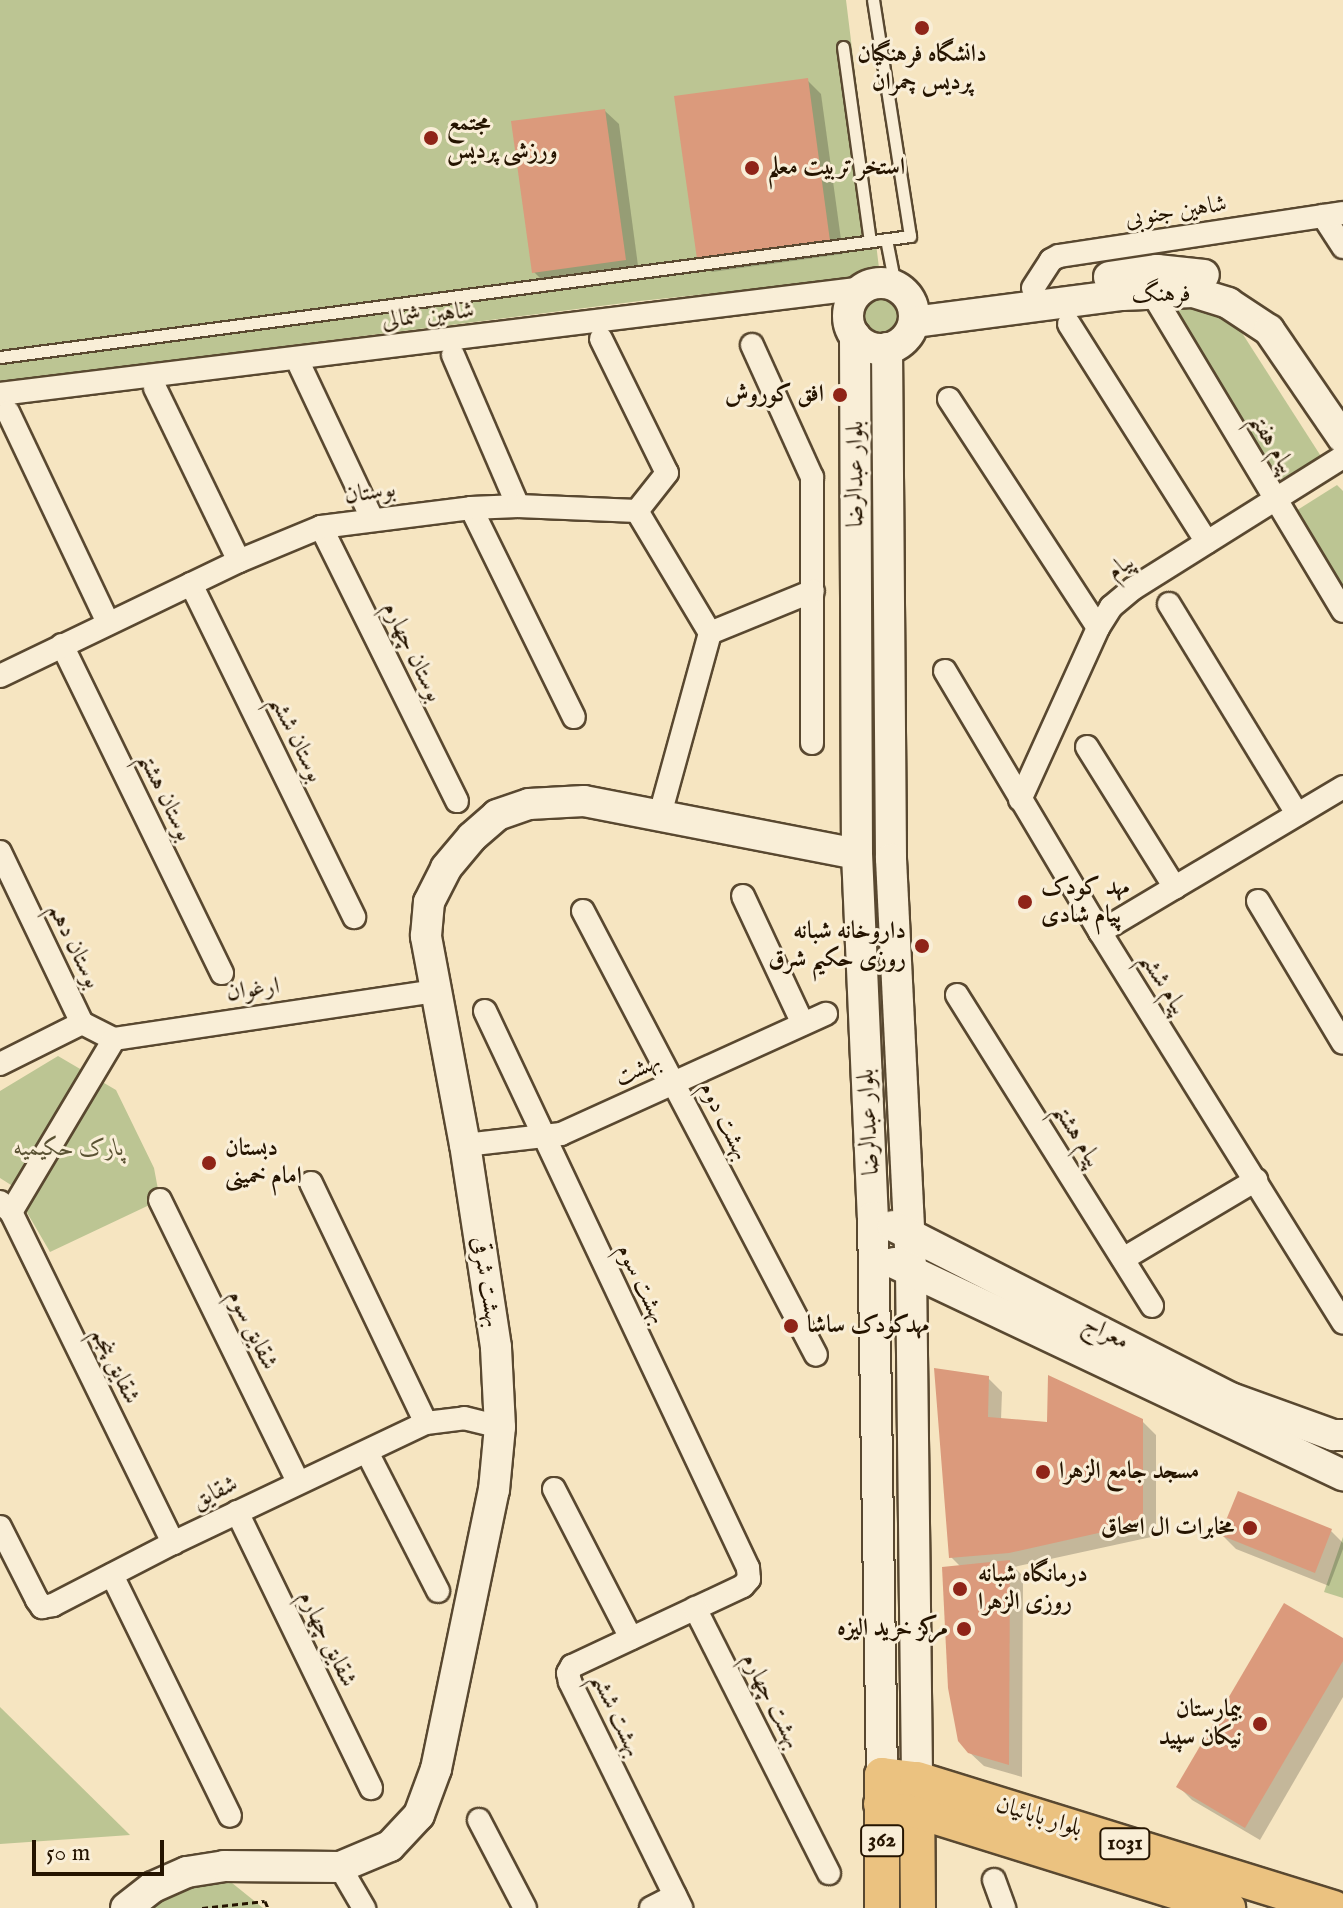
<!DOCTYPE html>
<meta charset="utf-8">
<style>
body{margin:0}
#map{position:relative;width:1343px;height:1908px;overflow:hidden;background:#f6e5c1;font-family:"IM FELL English",Amiri,serif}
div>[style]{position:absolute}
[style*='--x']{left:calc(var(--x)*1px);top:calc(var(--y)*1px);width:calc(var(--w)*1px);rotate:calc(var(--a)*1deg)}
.green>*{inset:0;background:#bcc593}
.round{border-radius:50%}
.shadow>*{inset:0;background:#0003}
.building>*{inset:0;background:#db9a7c}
.path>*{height:3px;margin-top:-1.5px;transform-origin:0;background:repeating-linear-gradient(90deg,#251400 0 6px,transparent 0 10px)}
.roads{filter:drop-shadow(2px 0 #594830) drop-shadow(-2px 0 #594830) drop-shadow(0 2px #594830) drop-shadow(0 -2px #594830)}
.service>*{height:11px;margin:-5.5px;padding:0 5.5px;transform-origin:5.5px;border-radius:5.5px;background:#f9eed7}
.minor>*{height:22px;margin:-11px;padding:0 11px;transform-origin:11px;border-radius:11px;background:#f9eed7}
.secondary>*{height:30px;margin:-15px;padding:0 15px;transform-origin:15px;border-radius:15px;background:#f9eed7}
.secondary>.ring{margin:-15px;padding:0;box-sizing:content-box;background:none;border:30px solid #f9eed7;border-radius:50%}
.primary>*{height:34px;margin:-17px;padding:0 17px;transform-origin:17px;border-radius:17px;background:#ebc280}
.dots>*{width:22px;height:22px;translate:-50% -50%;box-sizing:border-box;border:4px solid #f9eed7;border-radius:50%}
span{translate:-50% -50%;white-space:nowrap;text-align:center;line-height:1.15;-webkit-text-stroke:6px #f9eed7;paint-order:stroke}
.shield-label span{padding:2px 6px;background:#f9eed7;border:2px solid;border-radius:6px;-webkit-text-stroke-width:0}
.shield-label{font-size:22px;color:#251400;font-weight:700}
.poi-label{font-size:24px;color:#251400;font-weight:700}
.left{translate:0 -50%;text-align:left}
.right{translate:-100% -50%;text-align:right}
.street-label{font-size:24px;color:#251400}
.park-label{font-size:24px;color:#5a5233;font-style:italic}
.scale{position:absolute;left:32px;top:1840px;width:132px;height:36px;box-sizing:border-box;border:4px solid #251400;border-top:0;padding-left:10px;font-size:24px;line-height:28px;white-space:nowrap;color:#251400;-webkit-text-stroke:6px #f9eed7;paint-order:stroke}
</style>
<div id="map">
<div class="green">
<div style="clip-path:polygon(0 0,846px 0,880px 276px,640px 301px,0 382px)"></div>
<div class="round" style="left:860px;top:293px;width:44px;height:44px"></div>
<div style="clip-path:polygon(1182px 298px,1226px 308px,1324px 461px,1280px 485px,1170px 309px)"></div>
<div style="clip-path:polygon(1337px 485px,1343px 491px,1343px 593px,1291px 514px)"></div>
<div style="clip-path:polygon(58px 1056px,116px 1090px,154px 1168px,160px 1200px,50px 1252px,11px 1185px,0 1178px,0 1091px)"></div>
<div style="clip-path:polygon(1343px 1537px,1343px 1598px,1324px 1592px)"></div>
<div style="clip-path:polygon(0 1707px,130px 1835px,0 1844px)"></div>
<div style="clip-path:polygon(186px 1882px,232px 1883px,263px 1908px,134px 1908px)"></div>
</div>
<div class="shadow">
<div style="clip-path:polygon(807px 80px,821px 94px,843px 254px,712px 272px,698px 258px)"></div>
<div style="clip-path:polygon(605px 111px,619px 124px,639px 273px,547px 285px,534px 272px)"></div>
<div style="clip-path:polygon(988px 1378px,1002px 1392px,1001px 1420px,1049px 1424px,1142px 1421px,1156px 1435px,1156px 1536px,1014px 1567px,1023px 1576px,1022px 1777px,984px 1766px,969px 1752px,961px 1567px,951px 1557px)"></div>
<div style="clip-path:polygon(1331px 1531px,1343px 1543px,1343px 1549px,1329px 1586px,1236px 1549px,1222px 1535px)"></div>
<div style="clip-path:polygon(1343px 1640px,1343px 1697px,1260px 1840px,1192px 1800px,1179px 1787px)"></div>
</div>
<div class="building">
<div style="clip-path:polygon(808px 78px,830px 241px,697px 259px,674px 96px)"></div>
<div style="clip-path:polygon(605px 109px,626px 260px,532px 273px,511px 121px)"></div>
<div style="clip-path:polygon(934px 1368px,989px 1376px,988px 1417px,1047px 1422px,1048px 1375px,1143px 1419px,1143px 1523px,1009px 1553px,949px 1558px)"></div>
<div style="clip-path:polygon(1238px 1491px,1332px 1529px,1315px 1573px,1220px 1535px)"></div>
<div style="clip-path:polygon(1010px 1560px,1009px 1765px,968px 1753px,958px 1741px,948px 1688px,942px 1567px)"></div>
<div style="clip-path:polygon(1284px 1603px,1343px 1638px,1343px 1661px,1245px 1828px,1176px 1787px)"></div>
</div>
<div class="path">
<div style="--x:202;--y:1908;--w:63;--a:-6.3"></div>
<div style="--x:265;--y:1901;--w:8;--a:67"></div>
</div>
<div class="roads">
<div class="service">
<div style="--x:843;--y:47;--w:196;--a:82.1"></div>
<div style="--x:886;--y:239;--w:47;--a:78.9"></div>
<div style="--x:0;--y:357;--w:918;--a:-7.57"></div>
<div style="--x:910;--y:236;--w:239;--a:-98.9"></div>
</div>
<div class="minor">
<div style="--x:1323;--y:216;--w:37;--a:57"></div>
<div style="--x:1033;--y:288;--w:33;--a:-57"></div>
<div style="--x:1051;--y:260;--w:9;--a:-27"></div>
<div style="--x:1059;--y:256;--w:287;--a:-8.6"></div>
<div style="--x:1158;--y:303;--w:359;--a:59"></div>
<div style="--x:1069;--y:324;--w:258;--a:57.7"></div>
<div style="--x:601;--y:339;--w:149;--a:63.8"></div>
<div style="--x:667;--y:473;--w:48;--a:128.3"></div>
<div style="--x:752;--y:345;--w:145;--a:65.6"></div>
<div style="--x:812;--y:477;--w:266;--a:90"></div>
<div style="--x:453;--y:355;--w:164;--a:66.7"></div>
<div style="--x:300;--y:366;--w:168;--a:64.7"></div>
<div style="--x:155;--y:388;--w:192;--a:64.1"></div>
<div style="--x:0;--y:394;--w:869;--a:-7"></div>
<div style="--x:949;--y:399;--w:273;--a:56.9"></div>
<div style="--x:8;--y:412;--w:233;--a:64.6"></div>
<div style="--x:471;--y:508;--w:233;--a:63.8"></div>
<div style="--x:321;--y:527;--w:306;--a:63.6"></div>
<div style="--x:191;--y:584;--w:371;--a:63.9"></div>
<div style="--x:1169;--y:604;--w:246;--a:58.6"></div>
<div style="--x:710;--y:633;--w:111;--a:-22.2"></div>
<div style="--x:62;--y:645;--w:365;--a:64"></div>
<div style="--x:945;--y:671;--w:304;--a:59.3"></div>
<div style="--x:1100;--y:932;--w:460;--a:58.1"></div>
<div style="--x:0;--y:676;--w:265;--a:-25.7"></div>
<div style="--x:239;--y:561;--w:89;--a:-22.5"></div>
<div style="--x:321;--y:527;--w:151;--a:-7.2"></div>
<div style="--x:471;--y:508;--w:47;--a:-2.4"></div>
<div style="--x:518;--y:506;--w:119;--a:2.4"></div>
<div style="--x:637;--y:511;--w:142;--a:59.1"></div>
<div style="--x:710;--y:633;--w:192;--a:105.4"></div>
<div style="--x:1087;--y:747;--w:166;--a:58"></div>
<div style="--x:1020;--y:800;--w:189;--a:-65.6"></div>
<div style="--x:1098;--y:628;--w:25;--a:-58"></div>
<div style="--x:1111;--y:607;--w:30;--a:-40"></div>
<div style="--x:1134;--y:588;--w:247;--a:-32.1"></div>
<div style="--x:0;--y:852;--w:190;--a:64.4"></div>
<div style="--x:743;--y:896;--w:141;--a:64.9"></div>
<div style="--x:1258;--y:901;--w:165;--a:59.1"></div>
<div style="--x:583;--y:911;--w:501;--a:62.31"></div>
<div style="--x:1100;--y:932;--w:283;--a:-30.8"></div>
<div style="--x:957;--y:995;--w:367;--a:57.9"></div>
<div style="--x:485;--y:1011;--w:616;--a:64.72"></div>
<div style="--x:748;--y:1568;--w:11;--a:85"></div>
<div style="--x:749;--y:1579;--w:9;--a:131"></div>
<div style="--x:743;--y:1586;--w:189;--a:154.9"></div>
<div style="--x:572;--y:1666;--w:8;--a:120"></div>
<div style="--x:568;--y:1673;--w:9;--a:77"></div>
<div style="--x:570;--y:1682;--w:252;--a:63.8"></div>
<div style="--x:82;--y:1023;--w:36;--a:27"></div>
<div style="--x:114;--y:1039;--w:325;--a:-8.5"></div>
<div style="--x:0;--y:1064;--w:92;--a:-26.6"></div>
<div style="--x:465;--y:1145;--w:97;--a:-6.5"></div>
<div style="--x:561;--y:1134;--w:291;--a:-24.4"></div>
<div style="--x:311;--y:1183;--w:266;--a:64.4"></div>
<div style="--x:160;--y:1200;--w:314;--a:63.9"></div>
<div style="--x:0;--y:1202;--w:15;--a:42"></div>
<div style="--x:11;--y:1212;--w:369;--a:63.9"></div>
<div style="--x:11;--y:1212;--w:201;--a:-59.2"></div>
<div style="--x:1123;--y:1259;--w:155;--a:-30.7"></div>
<div style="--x:367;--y:1452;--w:156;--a:62.9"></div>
<div style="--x:554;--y:1489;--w:168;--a:62.7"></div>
<div style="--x:237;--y:1512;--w:307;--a:64.1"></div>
<div style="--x:0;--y:1527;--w:82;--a:63.1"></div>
<div style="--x:37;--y:1600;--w:9;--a:54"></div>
<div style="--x:42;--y:1607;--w:11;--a:-10"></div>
<div style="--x:53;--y:1605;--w:135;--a:-27.3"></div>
<div style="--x:173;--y:1543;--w:280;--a:-25.4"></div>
<div style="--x:426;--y:1423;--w:38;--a:-7"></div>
<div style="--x:464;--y:1418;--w:37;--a:14"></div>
<div style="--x:112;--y:1575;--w:268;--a:63.9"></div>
<div style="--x:695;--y:1608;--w:297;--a:63.2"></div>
<div style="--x:479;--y:1820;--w:99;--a:62.4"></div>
<div style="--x:340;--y:1867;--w:48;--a:59.7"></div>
<div style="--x:994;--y:1880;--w:30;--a:70"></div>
<div style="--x:651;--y:1908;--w:27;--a:-27"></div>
</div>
<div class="secondary">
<div style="--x:1109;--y:277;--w:49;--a:-8.3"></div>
<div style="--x:1157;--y:270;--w:47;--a:6.1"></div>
<div class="ring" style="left:848px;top:283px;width:36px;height:36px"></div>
<div style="--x:914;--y:322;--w:210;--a:-7.4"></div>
<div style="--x:1122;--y:295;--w:71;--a:-2.4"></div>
<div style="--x:1193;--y:292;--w:37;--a:17"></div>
<div style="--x:1228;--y:303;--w:49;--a:33.4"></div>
<div style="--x:1269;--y:330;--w:131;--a:55.6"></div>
<div style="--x:855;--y:336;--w:518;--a:89.78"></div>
<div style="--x:857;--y:854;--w:363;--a:87.5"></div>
<div style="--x:873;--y:1217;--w:558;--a:89.08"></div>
<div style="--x:887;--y:348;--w:511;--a:89.55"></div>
<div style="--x:891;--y:859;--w:411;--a:87.2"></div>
<div style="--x:911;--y:1270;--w:509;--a:89.32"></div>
<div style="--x:893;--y:1226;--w:379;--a:27"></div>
<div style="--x:1231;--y:1398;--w:109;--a:19.9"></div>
<div style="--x:1333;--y:1435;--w:10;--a:0"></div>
<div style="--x:894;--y:1263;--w:497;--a:25.3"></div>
<div style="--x:126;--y:1908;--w:34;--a:-38"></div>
<div style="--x:153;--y:1887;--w:37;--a:-24"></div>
<div style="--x:187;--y:1872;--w:37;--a:-9"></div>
<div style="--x:224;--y:1866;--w:116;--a:0.5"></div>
<div style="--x:340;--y:1867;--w:54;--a:-22.8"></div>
<div style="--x:390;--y:1846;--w:42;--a:-46.9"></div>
<div style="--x:419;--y:1815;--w:49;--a:-69.7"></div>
<div style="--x:436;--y:1769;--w:285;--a:-78.3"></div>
<div style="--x:494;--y:1490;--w:63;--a:-84.6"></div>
<div style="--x:500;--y:1427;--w:80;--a:-92.9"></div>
<div style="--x:496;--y:1347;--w:204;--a:-98.7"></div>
<div style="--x:465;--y:1145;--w:213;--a:-100.6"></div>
<div style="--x:426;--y:936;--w:34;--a:-85"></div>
<div style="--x:429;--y:902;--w:38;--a:-63"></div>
<div style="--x:446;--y:868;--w:40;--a:-50"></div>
<div style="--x:472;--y:837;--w:33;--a:-41"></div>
<div style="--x:497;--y:815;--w:34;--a:-19"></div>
<div style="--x:529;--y:804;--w:55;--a:-3.1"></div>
<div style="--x:584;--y:801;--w:278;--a:11"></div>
</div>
<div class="primary">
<div style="--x:917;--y:1792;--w:116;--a:89.5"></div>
<div style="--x:881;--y:1804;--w:37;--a:11"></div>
<div style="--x:917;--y:1811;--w:326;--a:17.3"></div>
<div style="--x:882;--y:1908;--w:133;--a:-90"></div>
<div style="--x:882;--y:1775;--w:35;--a:7"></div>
<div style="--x:917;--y:1779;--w:436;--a:17.2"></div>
</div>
</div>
<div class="dots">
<div style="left:922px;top:28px;background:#8f2418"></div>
<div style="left:431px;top:138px;background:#8f2418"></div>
<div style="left:752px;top:168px;background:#8f2418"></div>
<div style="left:840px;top:395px;background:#8f2418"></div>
<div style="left:1025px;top:902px;background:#8f2418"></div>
<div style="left:922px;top:946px;background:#8f2418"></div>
<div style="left:209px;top:1163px;background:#8f2418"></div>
<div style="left:791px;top:1326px;background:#8f2418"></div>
<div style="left:1043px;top:1472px;background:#8f2418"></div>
<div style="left:1250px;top:1528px;background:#8f2418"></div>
<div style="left:960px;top:1589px;background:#8f2418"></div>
<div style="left:964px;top:1629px;background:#8f2418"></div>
<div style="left:1260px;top:1724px;background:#8f2418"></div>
</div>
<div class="shield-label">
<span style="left:882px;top:1841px">362</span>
<span style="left:1125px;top:1844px">1031</span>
</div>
<div class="poi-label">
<span style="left:922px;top:69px">دانشگاه فرهنگیان<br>پردیس چمران</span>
<span class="left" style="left:447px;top:138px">مجتمع<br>ورزشی پردیس</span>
<span class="left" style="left:768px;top:168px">استخر تربیت معلم</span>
<span class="right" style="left:824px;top:395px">افق کوروش</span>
<span class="left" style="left:1041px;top:902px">مهد کودک<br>پیام شادی</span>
<span class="right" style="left:906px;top:946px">داروخانه شبانه<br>روزی حکیم شرق</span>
<span class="left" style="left:225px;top:1163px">دبستان<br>امام خمینی</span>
<span class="left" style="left:807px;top:1326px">مهدکودک ساشا</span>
<span class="left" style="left:1059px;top:1472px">مسجد جامع الزهرا</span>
<span class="right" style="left:1234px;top:1528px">مخابرات ال اسحاق</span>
<span class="left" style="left:978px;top:1589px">درمانگاه شبانه<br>روزی الزهرا</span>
<span class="right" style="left:948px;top:1629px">مرکز خرید الیزه</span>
<span class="right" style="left:1242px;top:1724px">بیمارستان<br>نیکان سپید</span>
</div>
<div class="street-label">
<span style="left:1176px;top:212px;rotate:-9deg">شاهین جنوبی</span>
<span style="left:1161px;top:295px">فرهنگ</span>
<span style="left:428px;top:316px;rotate:-7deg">شاهین شمالی</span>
<span style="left:1272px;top:444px;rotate:59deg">پیام هفتم</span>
<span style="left:856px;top:474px;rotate:-90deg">بلوار عبدالرضا</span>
<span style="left:370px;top:493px;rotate:-8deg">بوستان</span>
<span style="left:1121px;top:567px;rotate:-36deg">پیام</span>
<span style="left:412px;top:652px;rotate:64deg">بوستان چهارم</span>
<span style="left:296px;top:739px;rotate:64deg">بوستان ششم</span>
<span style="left:165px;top:797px;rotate:64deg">بوستان هشتم</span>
<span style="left:74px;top:946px;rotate:64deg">بوستان دهم</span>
<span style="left:1163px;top:984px;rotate:58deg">پیام ششم</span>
<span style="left:253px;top:990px;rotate:-8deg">ارغوان</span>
<span style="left:638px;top:1070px;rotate:-25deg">بهشت</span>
<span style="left:724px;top:1121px;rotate:63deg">بهشت دوم</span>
<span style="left:869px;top:1122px;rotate:-93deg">بلوار عبدالرضا</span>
<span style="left:1077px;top:1136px;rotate:58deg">پیام هشتم</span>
<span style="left:486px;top:1282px;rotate:81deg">بهشت شرقی</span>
<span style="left:641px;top:1284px;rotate:64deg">بهشت سوم</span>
<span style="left:252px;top:1330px;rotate:64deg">شقایق سوم</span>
<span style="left:1106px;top:1333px;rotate:27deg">معراج</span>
<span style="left:115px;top:1366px;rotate:64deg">شقایق پنجم</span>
<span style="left:215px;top:1493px;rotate:-26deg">شقایق</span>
<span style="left:327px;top:1639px;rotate:64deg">شقایق چهارم</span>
<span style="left:771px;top:1701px;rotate:63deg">بهشت چهارم</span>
<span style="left:616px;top:1715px;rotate:65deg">بهشت ششم</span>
<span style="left:1039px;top:1817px;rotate:17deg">بلوار بابائیان</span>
</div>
<div class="park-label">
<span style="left:69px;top:1149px">پارک حکیمیه</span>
</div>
<div class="scale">50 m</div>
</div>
